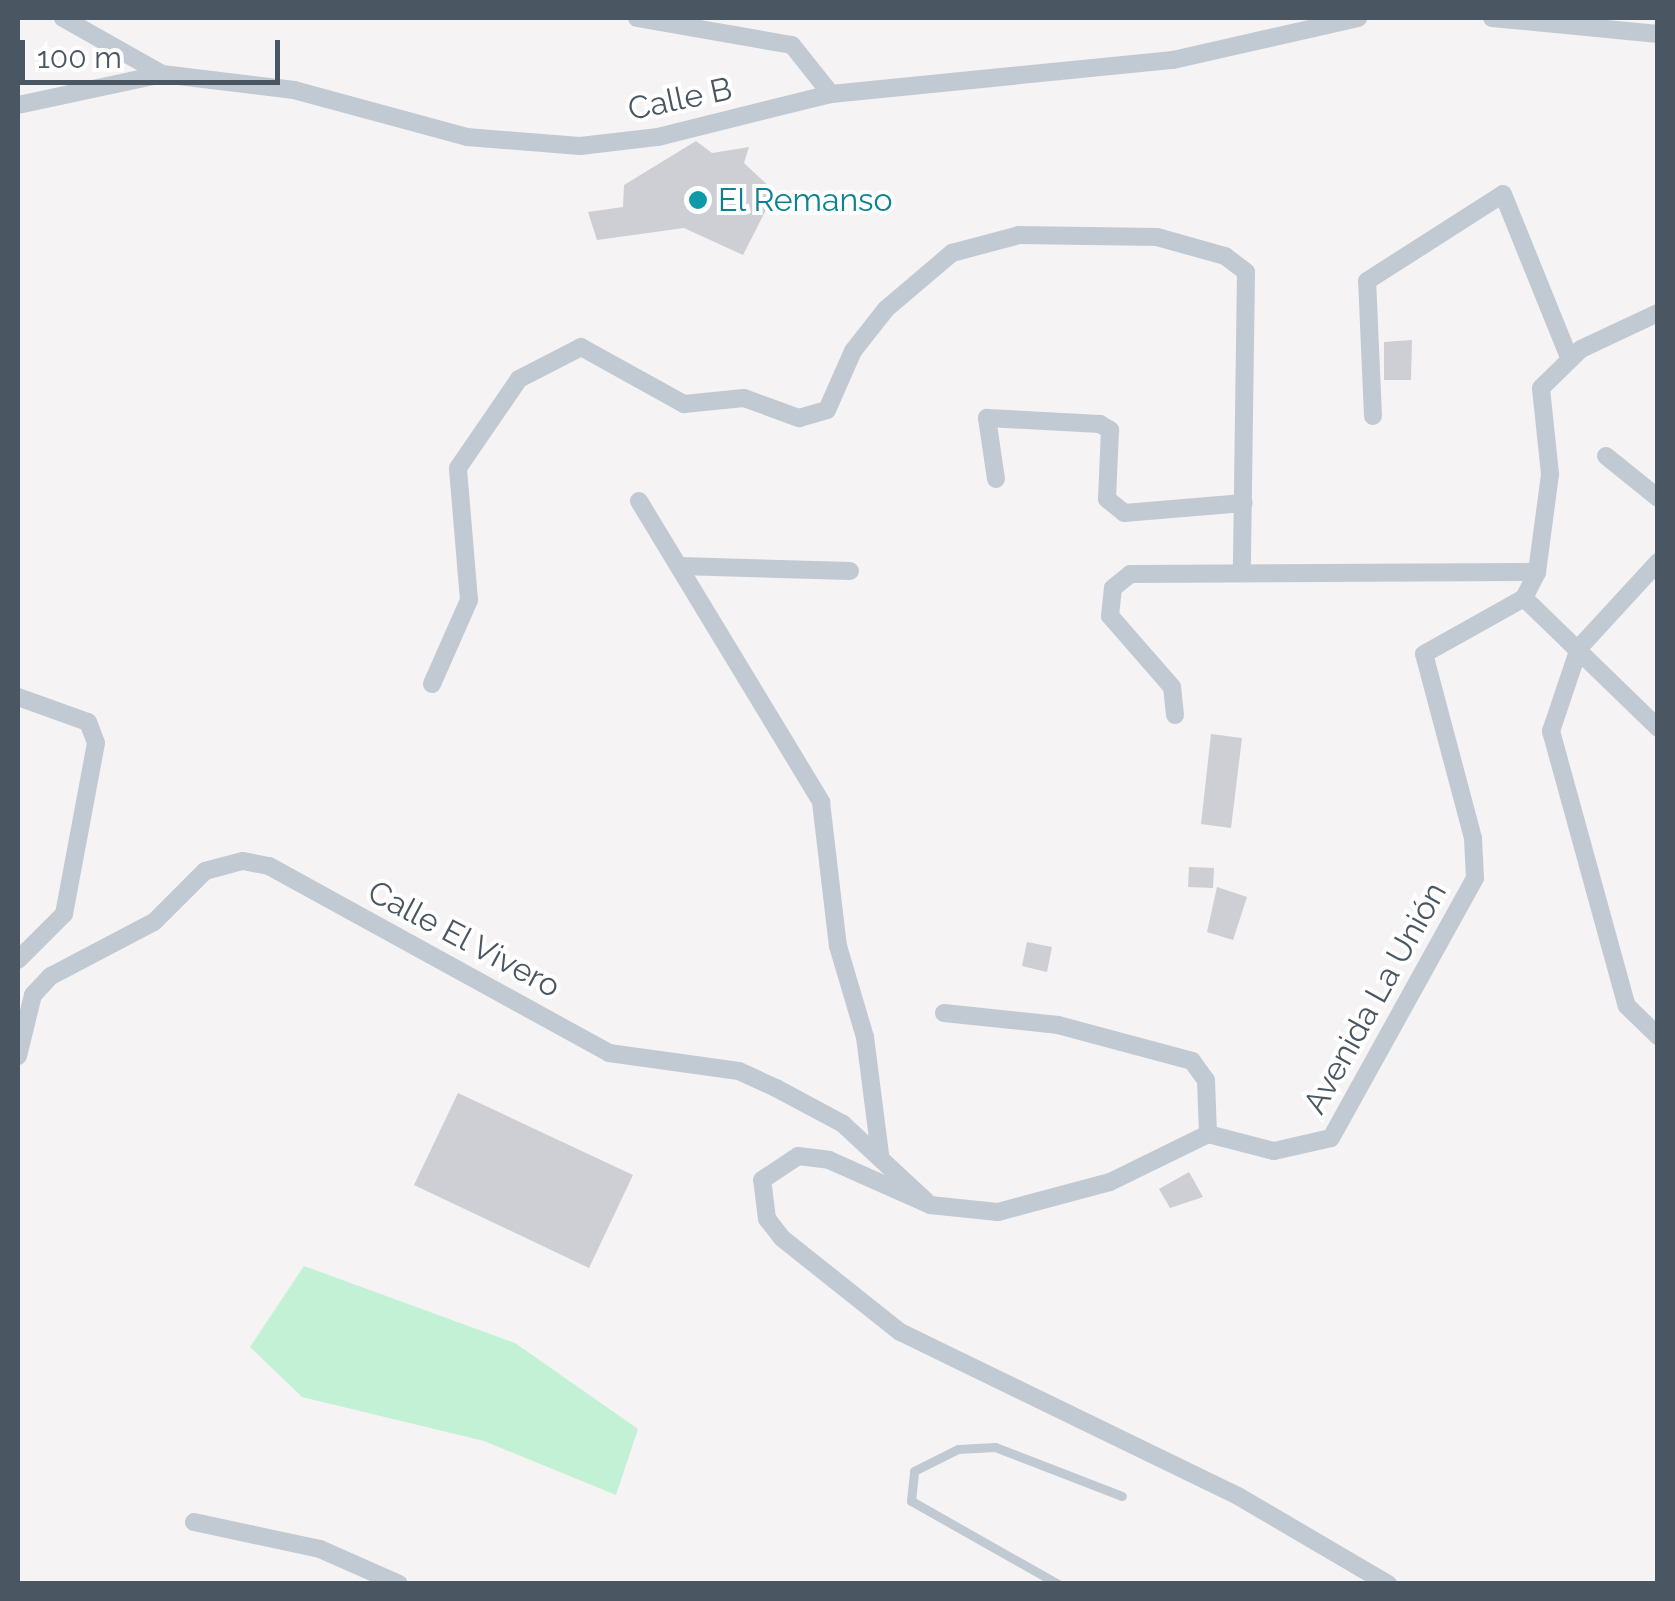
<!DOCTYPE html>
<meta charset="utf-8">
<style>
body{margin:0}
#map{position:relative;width:1675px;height:1601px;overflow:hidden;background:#f5f3f3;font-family:Raleway,sans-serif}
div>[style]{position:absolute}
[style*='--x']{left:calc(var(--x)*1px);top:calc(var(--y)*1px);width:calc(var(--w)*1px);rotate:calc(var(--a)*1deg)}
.green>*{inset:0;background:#c3f1d5}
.building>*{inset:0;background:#cdcfd5}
.lane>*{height:9px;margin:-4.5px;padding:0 4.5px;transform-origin:4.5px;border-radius:4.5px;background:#c1cad2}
.street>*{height:18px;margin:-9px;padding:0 9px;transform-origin:9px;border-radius:9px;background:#c1cad2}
.dots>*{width:28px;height:28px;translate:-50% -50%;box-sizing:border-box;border:5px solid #fff;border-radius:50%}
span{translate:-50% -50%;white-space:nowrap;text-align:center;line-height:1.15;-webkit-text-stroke:8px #fff;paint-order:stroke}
.street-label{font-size:32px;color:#4a5661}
.culture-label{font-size:32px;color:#0d838f}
.left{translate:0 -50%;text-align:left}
.frame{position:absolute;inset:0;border:20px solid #4a5661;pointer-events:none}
.scale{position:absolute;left:20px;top:40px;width:260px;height:45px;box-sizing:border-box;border:5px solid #4a5661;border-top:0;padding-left:12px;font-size:30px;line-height:35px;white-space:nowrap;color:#4a5661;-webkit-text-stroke:8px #fff;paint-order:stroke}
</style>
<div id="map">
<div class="green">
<div style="clip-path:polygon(304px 1266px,515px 1343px,638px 1429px,616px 1495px,484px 1441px,302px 1397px,250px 1347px)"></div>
</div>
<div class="building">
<div style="clip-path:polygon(696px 141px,712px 153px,749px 147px,744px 163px,775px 192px,743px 255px,684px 228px,597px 240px,588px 212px,623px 207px,624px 185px)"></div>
<div style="clip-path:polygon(1412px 340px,1411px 380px,1384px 380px,1384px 342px)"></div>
<div style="clip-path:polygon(1211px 734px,1242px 738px,1231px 828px,1201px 824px)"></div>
<div style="clip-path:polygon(1189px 867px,1214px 868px,1213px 888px,1188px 887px)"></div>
<div style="clip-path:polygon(1217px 887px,1247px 897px,1233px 940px,1207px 932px)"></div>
<div style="clip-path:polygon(1027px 942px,1052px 947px,1047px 972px,1022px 966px)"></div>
<div style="clip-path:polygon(458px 1093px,633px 1175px,589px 1268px,414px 1185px)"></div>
<div style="clip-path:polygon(1189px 1172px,1203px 1197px,1170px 1208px,1159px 1189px)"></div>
</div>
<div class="lane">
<div style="--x:1058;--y:1584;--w:169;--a:-150.5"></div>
<div style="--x:911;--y:1501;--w:30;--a:-84"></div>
<div style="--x:914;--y:1471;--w:49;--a:-26.6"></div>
<div style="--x:958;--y:1449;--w:37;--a:-3"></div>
<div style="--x:995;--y:1447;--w:136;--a:21.1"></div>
</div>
<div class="street">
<div style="--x:63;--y:18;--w:114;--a:29.5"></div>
<div style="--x:637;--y:18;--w:157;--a:9.9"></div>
<div style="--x:792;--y:45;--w:63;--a:51.5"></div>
<div style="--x:1492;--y:18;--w:167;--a:5.5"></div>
<div style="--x:18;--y:105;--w:147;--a:-12.1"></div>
<div style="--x:162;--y:74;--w:133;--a:6.9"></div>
<div style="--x:294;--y:90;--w:179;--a:15.2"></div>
<div style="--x:467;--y:137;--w:113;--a:4.6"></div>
<div style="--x:580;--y:146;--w:79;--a:-6.6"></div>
<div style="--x:658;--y:137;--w:178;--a:-14"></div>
<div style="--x:831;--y:94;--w:344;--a:-5.7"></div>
<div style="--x:1173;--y:60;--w:190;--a:-12.8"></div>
<div style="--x:1373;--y:416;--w:135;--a:-92.5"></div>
<div style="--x:1367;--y:281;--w:161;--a:-32.6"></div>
<div style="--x:1503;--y:194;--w:176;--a:68"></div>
<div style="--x:1606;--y:456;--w:67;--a:38.9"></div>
<div style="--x:996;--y:479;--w:62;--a:-98.4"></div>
<div style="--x:987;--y:418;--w:113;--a:3"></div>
<div style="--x:1100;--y:424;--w:12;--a:31"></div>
<div style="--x:1110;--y:430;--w:69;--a:92.5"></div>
<div style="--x:1107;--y:499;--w:22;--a:39"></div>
<div style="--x:1124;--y:513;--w:120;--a:-4.8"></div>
<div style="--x:639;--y:501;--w:352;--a:58.8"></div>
<div style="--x:821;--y:802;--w:145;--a:83.3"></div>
<div style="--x:838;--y:946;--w:95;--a:73.5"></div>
<div style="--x:865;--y:1037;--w:118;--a:82.7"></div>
<div style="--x:1658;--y:562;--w:117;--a:132.6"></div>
<div style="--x:1579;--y:648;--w:88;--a:108.6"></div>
<div style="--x:1551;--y:731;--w:285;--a:74.6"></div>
<div style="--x:1627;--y:1006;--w:43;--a:44.1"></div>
<div style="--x:680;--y:566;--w:170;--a:1.7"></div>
<div style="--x:1524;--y:598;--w:187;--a:44.1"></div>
<div style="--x:432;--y:684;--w:92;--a:-66.2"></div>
<div style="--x:469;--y:600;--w:132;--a:-94.8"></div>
<div style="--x:458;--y:468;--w:108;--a:-55.6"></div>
<div style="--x:519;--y:379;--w:70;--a:-27.3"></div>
<div style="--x:581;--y:347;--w:118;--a:29"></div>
<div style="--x:684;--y:404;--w:60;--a:-5.7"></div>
<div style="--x:744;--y:398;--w:59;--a:20"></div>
<div style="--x:799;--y:418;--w:29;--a:-16"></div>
<div style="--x:827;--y:410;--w:64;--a:-66.2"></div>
<div style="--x:853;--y:351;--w:53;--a:-51.8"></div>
<div style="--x:886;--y:309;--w:87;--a:-40.3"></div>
<div style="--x:952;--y:253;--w:69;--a:-15"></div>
<div style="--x:1019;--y:235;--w:138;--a:0.8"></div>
<div style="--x:1157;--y:237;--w:71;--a:15.6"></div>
<div style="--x:1225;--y:256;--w:26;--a:37"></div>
<div style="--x:1246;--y:272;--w:300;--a:90.8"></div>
<div style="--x:18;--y:697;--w:74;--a:19.7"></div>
<div style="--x:88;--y:722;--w:22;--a:69"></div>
<div style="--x:96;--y:743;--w:174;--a:100.6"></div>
<div style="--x:64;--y:914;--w:65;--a:135"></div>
<div style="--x:1175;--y:715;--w:28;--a:-96"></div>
<div style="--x:1172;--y:687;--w:94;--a:-131.1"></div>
<div style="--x:1110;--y:616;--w:28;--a:-84"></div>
<div style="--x:1113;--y:588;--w:22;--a:-39"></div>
<div style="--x:1130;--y:574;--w:407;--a:-0.3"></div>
<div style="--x:944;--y:1013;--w:115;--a:6"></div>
<div style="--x:1058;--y:1025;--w:139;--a:15"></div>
<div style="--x:1192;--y:1061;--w:24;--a:54"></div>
<div style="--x:1206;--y:1080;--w:54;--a:87.9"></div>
<div style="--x:18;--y:1056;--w:63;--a:-76.2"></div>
<div style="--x:33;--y:995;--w:26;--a:-47"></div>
<div style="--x:51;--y:976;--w:116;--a:-27.7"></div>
<div style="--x:154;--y:922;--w:72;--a:-45"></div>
<div style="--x:205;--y:871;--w:39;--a:-15"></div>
<div style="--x:243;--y:861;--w:26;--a:11"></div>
<div style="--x:269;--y:866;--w:388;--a:28.8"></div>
<div style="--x:609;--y:1053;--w:131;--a:7.9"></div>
<div style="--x:739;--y:1071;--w:41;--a:24.7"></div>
<div style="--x:776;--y:1088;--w:76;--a:28.2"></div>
<div style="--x:843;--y:1124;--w:113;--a:42.9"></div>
<div style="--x:194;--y:1522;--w:129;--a:12.1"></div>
<div style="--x:320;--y:1549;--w:86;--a:23.9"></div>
<div style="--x:1388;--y:1584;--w:174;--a:-149.6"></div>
<div style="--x:1238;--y:1496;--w:376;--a:-154.1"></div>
<div style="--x:900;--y:1332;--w:151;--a:-141.5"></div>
<div style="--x:782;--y:1238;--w:24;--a:-128"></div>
<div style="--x:767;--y:1219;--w:39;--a:-97"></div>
<div style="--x:762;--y:1180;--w:43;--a:-33.7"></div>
<div style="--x:798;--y:1156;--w:31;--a:7"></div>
<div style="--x:829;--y:1160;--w:111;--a:24"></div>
<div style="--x:930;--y:1205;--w:68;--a:5.9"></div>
<div style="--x:998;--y:1212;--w:116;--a:-15"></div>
<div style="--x:1110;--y:1182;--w:109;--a:-26.1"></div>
<div style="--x:1208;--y:1134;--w:68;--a:14.4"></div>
<div style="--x:1274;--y:1151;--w:58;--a:-12.8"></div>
<div style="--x:1331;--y:1138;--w:297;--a:-61"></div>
<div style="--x:1475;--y:878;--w:40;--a:-92.9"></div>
<div style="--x:1473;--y:838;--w:190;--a:-104.9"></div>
<div style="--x:1424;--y:654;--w:115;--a:-29.2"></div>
<div style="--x:1524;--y:598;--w:29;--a:-63"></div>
<div style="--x:1537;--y:572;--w:99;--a:-82.4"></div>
<div style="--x:1550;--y:474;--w:86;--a:-96"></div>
<div style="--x:1541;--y:388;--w:56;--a:-44.3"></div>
<div style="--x:1581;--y:349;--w:85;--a:-25.1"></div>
</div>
<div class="dots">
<div style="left:698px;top:200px;background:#0f9aa8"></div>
</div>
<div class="street-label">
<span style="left:680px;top:99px;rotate:-12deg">Calle B</span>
<span style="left:464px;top:939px;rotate:28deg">Calle El Vivero</span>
<span style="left:1375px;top:998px;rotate:-61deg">Avenida La Unión</span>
</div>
<div class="culture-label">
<span class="left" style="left:718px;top:200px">El Remanso</span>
</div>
<div class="frame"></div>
<div class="scale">100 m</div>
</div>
